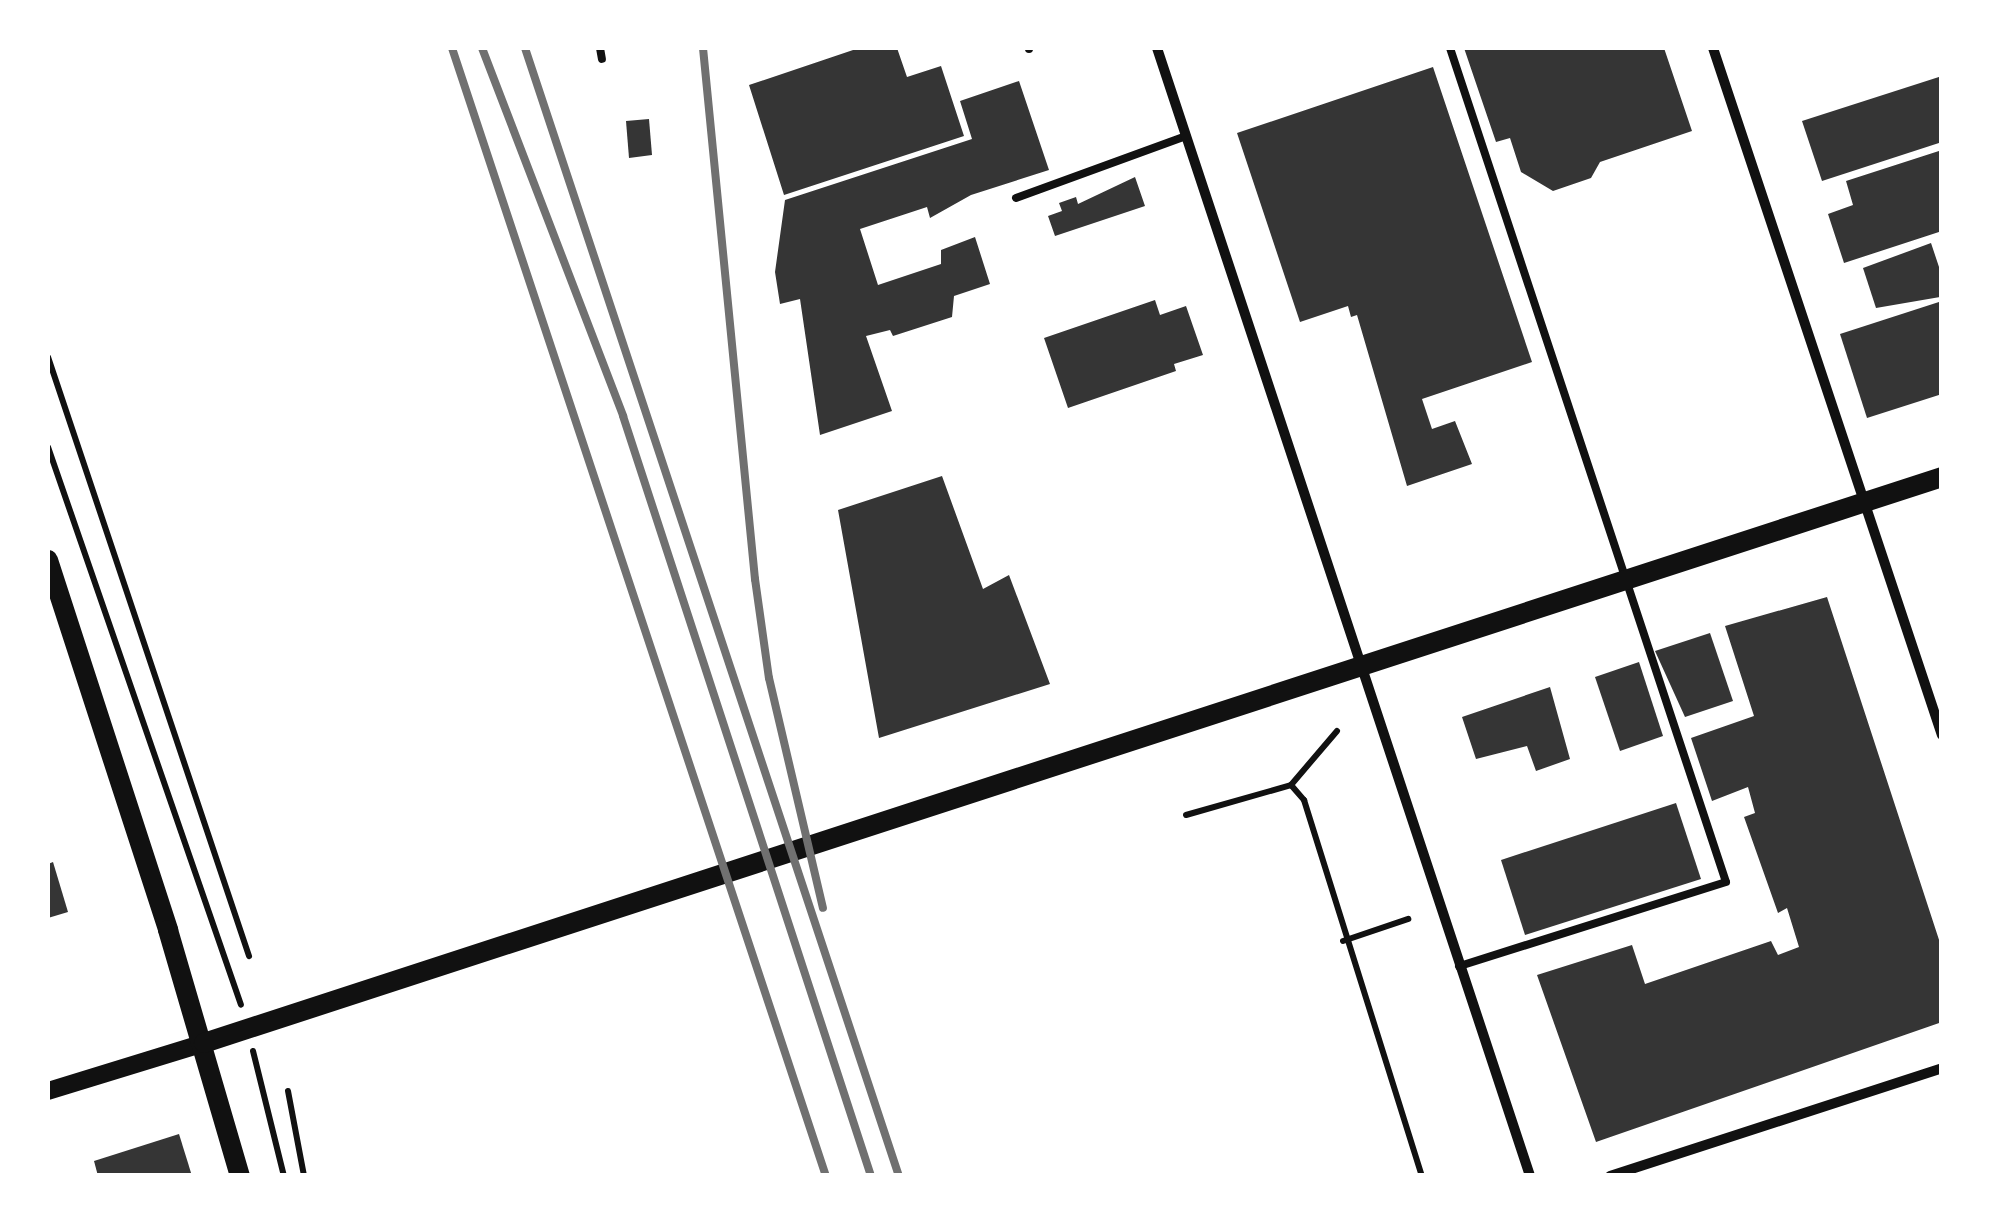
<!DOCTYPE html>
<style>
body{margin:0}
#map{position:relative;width:1989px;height:1223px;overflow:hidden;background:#fff;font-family:"Varela Round",sans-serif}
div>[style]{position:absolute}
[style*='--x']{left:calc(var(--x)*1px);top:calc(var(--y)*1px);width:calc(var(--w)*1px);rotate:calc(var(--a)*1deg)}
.building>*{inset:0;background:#353535}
.path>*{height:6px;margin:-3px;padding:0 3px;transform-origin:3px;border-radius:3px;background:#111}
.service>*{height:8px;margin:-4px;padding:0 4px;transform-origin:4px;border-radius:4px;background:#111}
.minor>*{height:10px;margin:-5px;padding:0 5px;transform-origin:5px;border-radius:5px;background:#111}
.tertiary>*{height:18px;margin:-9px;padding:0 9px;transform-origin:9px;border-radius:9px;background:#111}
.secondary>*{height:20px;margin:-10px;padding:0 10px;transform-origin:10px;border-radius:10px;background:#111}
.rail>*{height:8px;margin:-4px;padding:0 4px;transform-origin:4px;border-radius:4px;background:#707070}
span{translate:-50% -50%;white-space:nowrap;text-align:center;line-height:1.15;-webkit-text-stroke:10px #fff;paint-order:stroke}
.frame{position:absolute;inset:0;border:50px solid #fff;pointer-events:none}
</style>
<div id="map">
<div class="building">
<div style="clip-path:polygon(859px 48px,897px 48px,907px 77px,941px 66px,964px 136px,784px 195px,749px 85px)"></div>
<div style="clip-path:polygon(1464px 48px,1664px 48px,1692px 131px,1600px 162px,1591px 178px,1553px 191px,1521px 172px,1510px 138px,1496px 142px)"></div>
<div style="clip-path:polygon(1433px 67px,1532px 362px,1422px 399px,1432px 429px,1455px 421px,1472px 464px,1407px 486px,1357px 315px,1351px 317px,1348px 306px,1300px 322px,1237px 133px)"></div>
<div style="clip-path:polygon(1942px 76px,1942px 142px,1822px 181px,1802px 121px)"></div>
<div style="clip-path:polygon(1019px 81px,1049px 170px,971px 195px,930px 218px,927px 207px,860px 229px,878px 285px,941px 264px,941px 250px,975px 237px,990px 284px,954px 296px,952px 317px,893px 336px,890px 330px,866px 336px,892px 411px,820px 435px,800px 299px,780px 304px,775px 272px,785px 200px,972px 139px,960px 101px)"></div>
<div style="clip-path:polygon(649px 119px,652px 155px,629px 158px,626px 121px)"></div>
<div style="clip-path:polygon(1942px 150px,1942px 231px,1844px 263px,1828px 214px,1853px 205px,1846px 181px)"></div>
<div style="clip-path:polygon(1135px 177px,1145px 206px,1055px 236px,1048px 216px,1062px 211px,1059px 203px,1076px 197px,1078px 204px)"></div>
<div style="clip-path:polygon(1931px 243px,1942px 276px,1940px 297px,1876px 308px,1863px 268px)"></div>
<div style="clip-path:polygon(1155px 300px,1160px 315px,1186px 306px,1203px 355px,1174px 364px,1176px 371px,1068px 408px,1044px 338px)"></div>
<div style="clip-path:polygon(1942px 301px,1942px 394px,1867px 418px,1840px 334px)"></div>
<div style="clip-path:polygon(942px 476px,983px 589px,1009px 575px,1050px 684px,879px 738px,838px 510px)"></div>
<div style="clip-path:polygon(1827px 597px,1942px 949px,1942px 1022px,1596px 1142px,1537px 975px,1632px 945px,1645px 984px,1771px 941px,1778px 955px,1799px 947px,1787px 908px,1778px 913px,1744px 817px,1755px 813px,1748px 787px,1712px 801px,1691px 738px,1754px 716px,1725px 626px)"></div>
<div style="clip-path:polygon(1710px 633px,1733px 701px,1685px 717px,1655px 651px)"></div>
<div style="clip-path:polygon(1639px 662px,1663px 736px,1620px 751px,1595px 677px)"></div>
<div style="clip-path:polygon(1550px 687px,1570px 759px,1536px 771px,1527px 746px,1476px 759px,1462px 717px)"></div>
<div style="clip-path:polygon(1676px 803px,1701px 879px,1525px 935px,1501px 860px)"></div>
<div style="clip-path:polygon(53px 862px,68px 912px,48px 918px,48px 864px)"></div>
<div style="clip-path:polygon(179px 1134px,192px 1176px,98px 1176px,94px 1161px)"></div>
</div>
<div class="path">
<div style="--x:48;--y:357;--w:632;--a:71.45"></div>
<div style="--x:48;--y:447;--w:590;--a:70.92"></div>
<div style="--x:1291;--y:785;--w:20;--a:49"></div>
<div style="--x:1304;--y:800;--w:394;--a:72.6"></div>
<div style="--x:1186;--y:815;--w:109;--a:-15.9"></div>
<div style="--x:1291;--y:785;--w:71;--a:-49.6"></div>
<div style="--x:1343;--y:941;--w:69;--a:-18.7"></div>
<div style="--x:253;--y:1051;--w:129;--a:76.1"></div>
<div style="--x:288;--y:1091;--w:86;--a:79.3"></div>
</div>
<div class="service">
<div style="--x:600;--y:48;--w:11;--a:80"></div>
<div style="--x:1029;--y:48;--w:1;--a:90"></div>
<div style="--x:1450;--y:48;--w:878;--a:71.69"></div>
<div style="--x:1726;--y:882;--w:280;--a:162.5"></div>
<div style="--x:1016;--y:198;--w:181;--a:-20"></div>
</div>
<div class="minor">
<div style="--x:1157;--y:48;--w:1188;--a:71.7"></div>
<div style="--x:1713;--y:48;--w:724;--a:71.57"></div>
<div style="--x:1610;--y:1176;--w:349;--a:-18"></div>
</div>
<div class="tertiary">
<div style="--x:48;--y:1091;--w:163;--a:-17.1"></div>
</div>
<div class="secondary">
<div style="--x:48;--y:560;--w:389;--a:72"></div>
<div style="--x:168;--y:930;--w:256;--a:73.7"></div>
<div style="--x:204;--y:1043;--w:1828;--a:-18.04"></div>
</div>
<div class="rail">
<div style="--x:452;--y:48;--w:1188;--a:71.66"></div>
<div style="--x:482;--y:48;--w:394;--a:69"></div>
<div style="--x:623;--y:416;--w:799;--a:71.93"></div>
<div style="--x:525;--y:48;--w:1188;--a:71.66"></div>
<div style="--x:703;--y:48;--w:534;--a:84.41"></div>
<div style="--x:755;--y:579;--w:100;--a:82"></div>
<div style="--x:769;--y:678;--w:236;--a:76.8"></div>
</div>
<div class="frame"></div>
</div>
